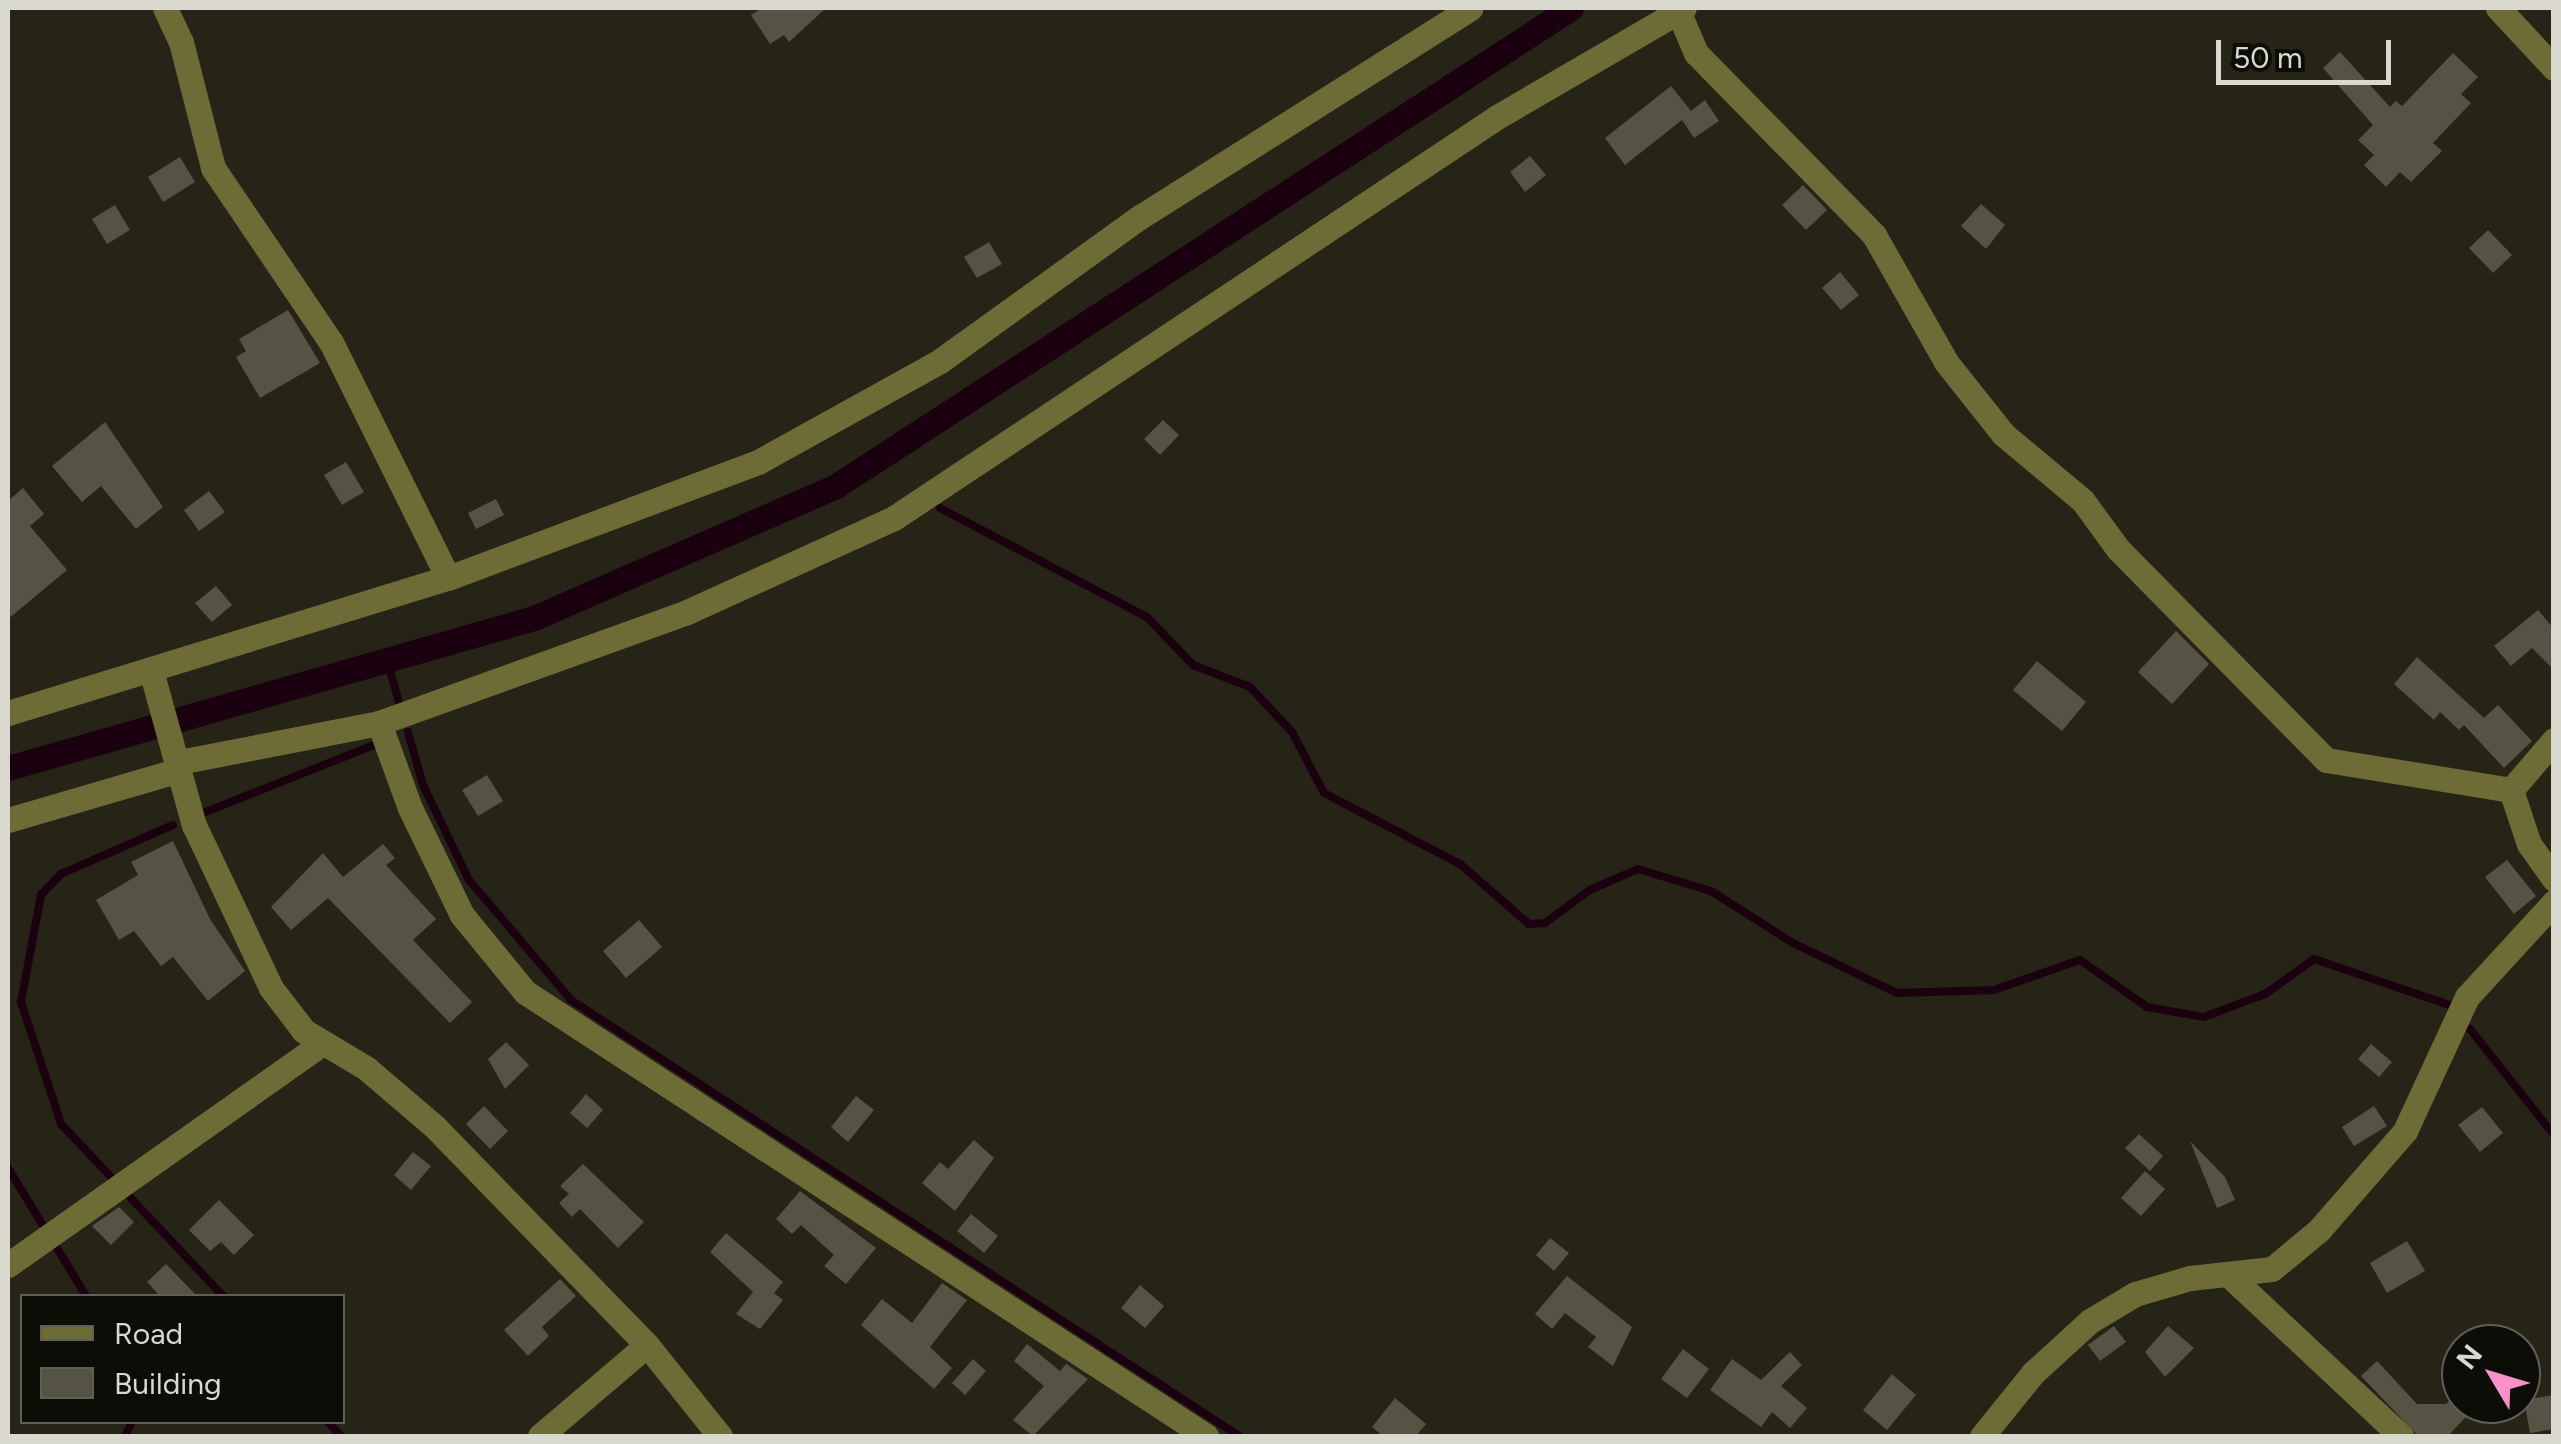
<!DOCTYPE html>
<style>
body{margin:0}
#map{position:relative;width:2561px;height:1444px;overflow:hidden;background:#252417;font-family:Figtree,sans-serif}
div>[style]{position:absolute}
[style*='--x']{left:calc(var(--x)*1px);top:calc(var(--y)*1px);width:calc(var(--w)*1px);rotate:calc(var(--a)*1deg)}
.stream>*{height:8px;margin:-4px;padding:0 4px;transform-origin:4px;border-radius:4px;background:#1b0010}
.canal>*{height:25px;margin:-12.5px;padding:0 12.5px;transform-origin:12.5px;border-radius:12.5px;background:#1b0010}
.building>*{inset:0;background:#545344}
.minor>*{height:25px;margin:-12.5px;padding:0 12.5px;transform-origin:12.5px;border-radius:12.5px;background:#6d6b36}
span{translate:-50% -50%;white-space:nowrap;text-align:center;line-height:1.15;-webkit-text-stroke:10px #0d0d07;paint-order:stroke}
.frame{position:absolute;inset:0;border:10px solid #d9d9d0;pointer-events:none}
.legend{position:absolute;left:20px;top:1294px;width:325px;height:130px;box-sizing:border-box;background:#0d0d07;border:2px solid #5f5f57;margin:0;padding:12px 18px;list-style:none;font-size:30px;color:#d9d9d0}
.legend li{display:flex;align-items:center;gap:20px;height:50px}
.legend b{width:50px;border:2px solid #5f5f57}
.north{position:absolute;left:2441px;top:1324px;width:100px;height:100px;box-sizing:border-box;background:#0d0d07;border:2px solid #5f5f57;border-radius:50%;rotate:308deg;font-size:28px;font-weight:700;line-height:40px;text-align:center;color:#d9d9d0}
.north::after{content:'';display:block;margin:auto;width:35px;height:45px;background:#f990ca;clip-path:polygon(50% 0,100% 100%,50% 72%,0 100%)}
.scale{position:absolute;left:2216px;top:40px;width:175px;height:45px;box-sizing:border-box;border:5px solid #d9d9d0;border-top:0;padding-left:12px;font-size:30px;line-height:35px;white-space:nowrap;color:#d9d9d0;-webkit-text-stroke:8px #0d0d07;paint-order:stroke}
</style>
<div id="map">
<div class="stream">
<div style="--x:940;--y:508;--w:234;--a:27.8"></div>
<div style="--x:1147;--y:617;--w:66;--a:46.2"></div>
<div style="--x:1193;--y:665;--w:61;--a:21.1"></div>
<div style="--x:1250;--y:687;--w:62;--a:47"></div>
<div style="--x:1292;--y:732;--w:69;--a:62.3"></div>
<div style="--x:1324;--y:793;--w:153;--a:27.6"></div>
<div style="--x:1460;--y:864;--w:91;--a:41"></div>
<div style="--x:1529;--y:924;--w:16;--a:-4"></div>
<div style="--x:1545;--y:923;--w:56;--a:-36.3"></div>
<div style="--x:1590;--y:890;--w:52;--a:-23.6"></div>
<div style="--x:1638;--y:869;--w:76;--a:16.8"></div>
<div style="--x:1711;--y:891;--w:97;--a:32.4"></div>
<div style="--x:1793;--y:943;--w:115;--a:25.7"></div>
<div style="--x:1897;--y:993;--w:97;--a:-1.8"></div>
<div style="--x:1994;--y:990;--w:91;--a:-19.2"></div>
<div style="--x:2080;--y:960;--w:82;--a:35"></div>
<div style="--x:2147;--y:1007;--w:58;--a:10"></div>
<div style="--x:2204;--y:1017;--w:65;--a:-20.7"></div>
<div style="--x:2265;--y:994;--w:60;--a:-35.5"></div>
<div style="--x:2314;--y:959;--w:146;--a:18.8"></div>
<div style="--x:387;--y:660;--w:44;--a:74.1"></div>
<div style="--x:408;--y:732;--w:55;--a:74.2"></div>
<div style="--x:423;--y:785;--w:106;--a:64.2"></div>
<div style="--x:469;--y:880;--w:157;--a:49.6"></div>
<div style="--x:571;--y:1000;--w:798;--a:33.13"></div>
<div style="--x:198;--y:815;--w:192;--a:-21.7"></div>
<div style="--x:173;--y:825;--w:122;--a:156.4"></div>
<div style="--x:61;--y:874;--w:29;--a:134"></div>
<div style="--x:41;--y:895;--w:109;--a:100.6"></div>
<div style="--x:21;--y:1002;--w:128;--a:71.8"></div>
<div style="--x:61;--y:1124;--w:236;--a:46.7"></div>
<div style="--x:2470;--y:1029;--w:135;--a:51.6"></div>
<div style="--x:8;--y:1168;--w:150;--a:58.6"></div>
<div style="--x:328;--y:1422;--w:19;--a:47"></div>
<div style="--x:125;--y:1436;--w:16;--a:-63"></div>
</div>
<div class="canal">
<div style="--x:8;--y:768;--w:547;--a:-15.92"></div>
<div style="--x:534;--y:618;--w:330;--a:-23.6"></div>
<div style="--x:836;--y:486;--w:877;--a:-33.04"></div>
</div>
<div class="building">
<div style="clip-path:polygon(762px 8px,826px 8px,789px 42px,784px 35px,770px 44px,751px 15px)"></div>
<div style="clip-path:polygon(2340px 52px,2390px 107px,2396px 101px,2402px 106px,2453px 53px,2478px 77px,2461px 94px,2471px 103px,2433px 143px,2442px 151px,2411px 182px,2400px 172px,2386px 187px,2364px 165px,2374px 155px,2358px 140px,2373px 125px,2323px 68px)"></div>
<div style="clip-path:polygon(1671px 86px,1691px 111px,1705px 100px,1719px 121px,1694px 138px,1682px 120px,1625px 165px,1605px 138px)"></div>
<div style="clip-path:polygon(1530px 156px,1546px 175px,1525px 192px,1510px 172px)"></div>
<div style="clip-path:polygon(180px 157px,195px 182px,163px 202px,148px 177px)"></div>
<div style="clip-path:polygon(1803px 185px,1827px 210px,1806px 230px,1782px 205px)"></div>
<div style="clip-path:polygon(1981px 204px,2005px 225px,1986px 249px,1961px 226px)"></div>
<div style="clip-path:polygon(115px 205px,130px 230px,107px 244px,92px 219px)"></div>
<div style="clip-path:polygon(2488px 230px,2512px 255px,2493px 273px,2469px 248px)"></div>
<div style="clip-path:polygon(989px 242px,1002px 264px,977px 278px,964px 257px)"></div>
<div style="clip-path:polygon(1840px 272px,1859px 295px,1841px 310px,1822px 288px)"></div>
<div style="clip-path:polygon(288px 310px,320px 363px,260px 398px,236px 357px,246px 351px,239px 339px)"></div>
<div style="clip-path:polygon(1163px 420px,1179px 435px,1160px 455px,1144px 439px)"></div>
<div style="clip-path:polygon(105px 422px,163px 507px,136px 529px,101px 486px,82px 502px,52px 466px)"></div>
<div style="clip-path:polygon(346px 462px,364px 492px,342px 505px,324px 475px)"></div>
<div style="clip-path:polygon(23px 488px,44px 514px,30px 526px,67px 570px,8px 619px,8px 501px)"></div>
<div style="clip-path:polygon(209px 491px,225px 512px,199px 531px,184px 510px)"></div>
<div style="clip-path:polygon(496px 499px,504px 515px,476px 529px,468px 513px)"></div>
<div style="clip-path:polygon(216px 586px,232px 605px,212px 622px,195px 603px)"></div>
<div style="clip-path:polygon(2538px 610px,2554px 629px,2554px 670px,2532px 648px,2511px 666px,2494px 646px)"></div>
<div style="clip-path:polygon(2176px 631px,2209px 664px,2172px 704px,2138px 672px)"></div>
<div style="clip-path:polygon(2417px 657px,2484px 718px,2498px 705px,2532px 741px,2504px 768px,2464px 725px,2459px 730px,2440px 712px,2434px 720px,2394px 684px)"></div>
<div style="clip-path:polygon(2037px 661px,2086px 702px,2062px 731px,2013px 690px)"></div>
<div style="clip-path:polygon(487px 775px,503px 801px,478px 816px,462px 790px)"></div>
<div style="clip-path:polygon(173px 841px,210px 919px,245px 971px,208px 1001px,173px 957px,161px 966px,134px 931px,119px 940px,96px 900px,138px 875px,131px 862px)"></div>
<div style="clip-path:polygon(383px 844px,395px 858px,386px 865px,436px 919px,413px 940px,472px 1002px,450px 1023px,328px 898px,291px 930px,271px 907px,323px 853px,343px 877px)"></div>
<div style="clip-path:polygon(2507px 860px,2536px 896px,2514px 914px,2485px 877px)"></div>
<div style="clip-path:polygon(639px 920px,662px 947px,626px 978px,603px 951px)"></div>
<div style="clip-path:polygon(506px 1042px,529px 1065px,505px 1089px,488px 1059px)"></div>
<div style="clip-path:polygon(2371px 1044px,2392px 1062px,2379px 1077px,2358px 1059px)"></div>
<div style="clip-path:polygon(586px 1094px,603px 1110px,587px 1128px,570px 1113px)"></div>
<div style="clip-path:polygon(856px 1096px,874px 1110px,848px 1142px,831px 1127px)"></div>
<div style="clip-path:polygon(484px 1106px,508px 1131px,490px 1149px,466px 1124px)"></div>
<div style="clip-path:polygon(2374px 1106px,2387px 1126px,2354px 1146px,2342px 1127px)"></div>
<div style="clip-path:polygon(2482px 1107px,2503px 1133px,2480px 1152px,2458px 1125px)"></div>
<div style="clip-path:polygon(2139px 1134px,2163px 1156px,2150px 1171px,2125px 1148px)"></div>
<div style="clip-path:polygon(974px 1140px,994px 1158px,955px 1211px,922px 1183px,940px 1162px,948px 1169px)"></div>
<div style="clip-path:polygon(2190px 1141px,2225px 1177px,2235px 1200px,2217px 1208px)"></div>
<div style="clip-path:polygon(413px 1152px,431px 1166px,411px 1190px,394px 1175px)"></div>
<div style="clip-path:polygon(583px 1164px,644px 1222px,618px 1248px,580px 1209px,572px 1217px,559px 1203px,569px 1194px,560px 1186px)"></div>
<div style="clip-path:polygon(2145px 1171px,2165px 1189px,2141px 1216px,2121px 1198px)"></div>
<div style="clip-path:polygon(800px 1191px,876px 1248px,846px 1284px,824px 1266px,834px 1255px,801px 1225px,792px 1234px,776px 1219px)"></div>
<div style="clip-path:polygon(219px 1200px,254px 1235px,234px 1255px,221px 1242px,210px 1251px,189px 1230px)"></div>
<div style="clip-path:polygon(119px 1207px,134px 1222px,111px 1245px,92px 1226px)"></div>
<div style="clip-path:polygon(971px 1214px,998px 1236px,984px 1253px,957px 1231px)"></div>
<div style="clip-path:polygon(726px 1233px,783px 1282px,774px 1293px,783px 1300px,760px 1329px,736px 1314px,753px 1292px,710px 1252px)"></div>
<div style="clip-path:polygon(1550px 1238px,1569px 1253px,1554px 1271px,1536px 1255px)"></div>
<div style="clip-path:polygon(2407px 1241px,2425px 1271px,2387px 1293px,2370px 1263px)"></div>
<div style="clip-path:polygon(166px 1264px,197px 1296px,160px 1296px,147px 1282px)"></div>
<div style="clip-path:polygon(1567px 1276px,1632px 1327px,1613px 1366px,1588px 1347px,1596px 1337px,1565px 1313px,1552px 1329px,1535px 1314px)"></div>
<div style="clip-path:polygon(560px 1279px,576px 1296px,542px 1327px,549px 1336px,528px 1356px,504px 1330px)"></div>
<div style="clip-path:polygon(942px 1283px,967px 1300px,930px 1347px,952px 1368px,934px 1389px,861px 1325px,882px 1299px,912px 1323px)"></div>
<div style="clip-path:polygon(1140px 1285px,1164px 1306px,1145px 1328px,1121px 1308px)"></div>
<div style="clip-path:polygon(2114px 1326px,2126px 1342px,2100px 1361px,2088px 1345px)"></div>
<div style="clip-path:polygon(2168px 1326px,2194px 1348px,2165px 1377px,2145px 1352px)"></div>
<div style="clip-path:polygon(1027px 1344px,1060px 1371px,1066px 1364px,1088px 1379px,1033px 1436px,1013px 1420px,1044px 1386px,1014px 1361px)"></div>
<div style="clip-path:polygon(1683px 1349px,1709px 1369px,1687px 1398px,1661px 1379px)"></div>
<div style="clip-path:polygon(1790px 1352px,1802px 1365px,1781px 1386px,1807px 1408px,1790px 1428px,1772px 1412px,1761px 1427px,1710px 1390px,1732px 1359px,1761px 1380px)"></div>
<div style="clip-path:polygon(973px 1359px,986px 1371px,965px 1395px,952px 1383px)"></div>
<div style="clip-path:polygon(2377px 1361px,2417px 1404px,2446px 1404px,2461px 1388px,2461px 1404px,2478px 1404px,2448px 1436px,2418px 1436px,2361px 1376px)"></div>
<div style="clip-path:polygon(1892px 1374px,1916px 1395px,1887px 1430px,1863px 1410px)"></div>
<div style="clip-path:polygon(2554px 1395px,2554px 1429px,2530px 1433px,2524px 1400px)"></div>
<div style="clip-path:polygon(1395px 1398px,1426px 1424px,1416px 1436px,1383px 1436px,1372px 1427px)"></div>
</div>
<div class="minor">
<div style="--x:165;--y:8;--w:38;--a:65"></div>
<div style="--x:181;--y:42;--w:130;--a:75.7"></div>
<div style="--x:213;--y:168;--w:210;--a:55.9"></div>
<div style="--x:331;--y:342;--w:263;--a:63.6"></div>
<div style="--x:2498;--y:8;--w:82;--a:47"></div>
<div style="--x:1678;--y:11;--w:46;--a:66.8"></div>
<div style="--x:1696;--y:53;--w:255;--a:45.6"></div>
<div style="--x:1874;--y:235;--w:146;--a:60.4"></div>
<div style="--x:1946;--y:362;--w:92;--a:51.6"></div>
<div style="--x:2003;--y:434;--w:104;--a:39.9"></div>
<div style="--x:2083;--y:501;--w:59;--a:53.9"></div>
<div style="--x:2118;--y:549;--w:296;--a:45.4"></div>
<div style="--x:2326;--y:760;--w:187;--a:9.2"></div>
<div style="--x:152;--y:674;--w:157;--a:74.5"></div>
<div style="--x:194;--y:825;--w:180;--a:64.7"></div>
<div style="--x:271;--y:988;--w:54;--a:52.5"></div>
<div style="--x:304;--y:1031;--w:72;--a:30.8"></div>
<div style="--x:366;--y:1068;--w:89;--a:40.5"></div>
<div style="--x:434;--y:1126;--w:305;--a:45.8"></div>
<div style="--x:647;--y:1345;--w:117;--a:51.3"></div>
<div style="--x:8;--y:713;--w:460;--a:-17.1"></div>
<div style="--x:448;--y:578;--w:331;--a:-20.5"></div>
<div style="--x:758;--y:462;--w:208;--a:-29"></div>
<div style="--x:940;--y:361;--w:246;--a:-35.8"></div>
<div style="--x:1140;--y:217;--w:391;--a:-32.3"></div>
<div style="--x:379;--y:723;--w:90;--a:70"></div>
<div style="--x:410;--y:808;--w:119;--a:64.1"></div>
<div style="--x:462;--y:915;--w:99;--a:50.7"></div>
<div style="--x:525;--y:992;--w:813;--a:33.1"></div>
<div style="--x:2554;--y:740;--w:66;--a:130.7"></div>
<div style="--x:2511;--y:790;--w:57;--a:71.6"></div>
<div style="--x:2529;--y:844;--w:43;--a:54.5"></div>
<div style="--x:179;--y:762;--w:204;--a:-11"></div>
<div style="--x:379;--y:723;--w:327;--a:-19.8"></div>
<div style="--x:687;--y:612;--w:227;--a:-24.4"></div>
<div style="--x:894;--y:518;--w:724;--a:-33.62"></div>
<div style="--x:1497;--y:117;--w:216;--a:-30.2"></div>
<div style="--x:8;--y:820;--w:175;--a:-16.3"></div>
<div style="--x:8;--y:1265;--w:385;--a:-35.2"></div>
<div style="--x:2231;--y:1277;--w:233;--a:43.1"></div>
<div style="--x:540;--y:1436;--w:140;--a:-40.4"></div>
<div style="--x:1982;--y:1436;--w:81;--a:-51"></div>
<div style="--x:2033;--y:1373;--w:77;--a:-42.4"></div>
<div style="--x:2090;--y:1321;--w:52;--a:-31"></div>
<div style="--x:2135;--y:1294;--w:57;--a:-16.2"></div>
<div style="--x:2190;--y:1278;--w:82;--a:-6.3"></div>
<div style="--x:2272;--y:1269;--w:61;--a:-39.7"></div>
<div style="--x:2319;--y:1230;--w:131;--a:-49"></div>
<div style="--x:2405;--y:1131;--w:148;--a:-65.2"></div>
<div style="--x:2467;--y:997;--w:129;--a:-47.5"></div>
</div>
<div class="frame"></div>
<ul class="legend">
<li><b style="height:12px;background:#6d6b36"></b>Road</li>
<li><b style="height:28px;background:#545344"></b>Building</li>
</ul>
<div class="north">N</div>
<div class="scale">50 m</div>
</div>
